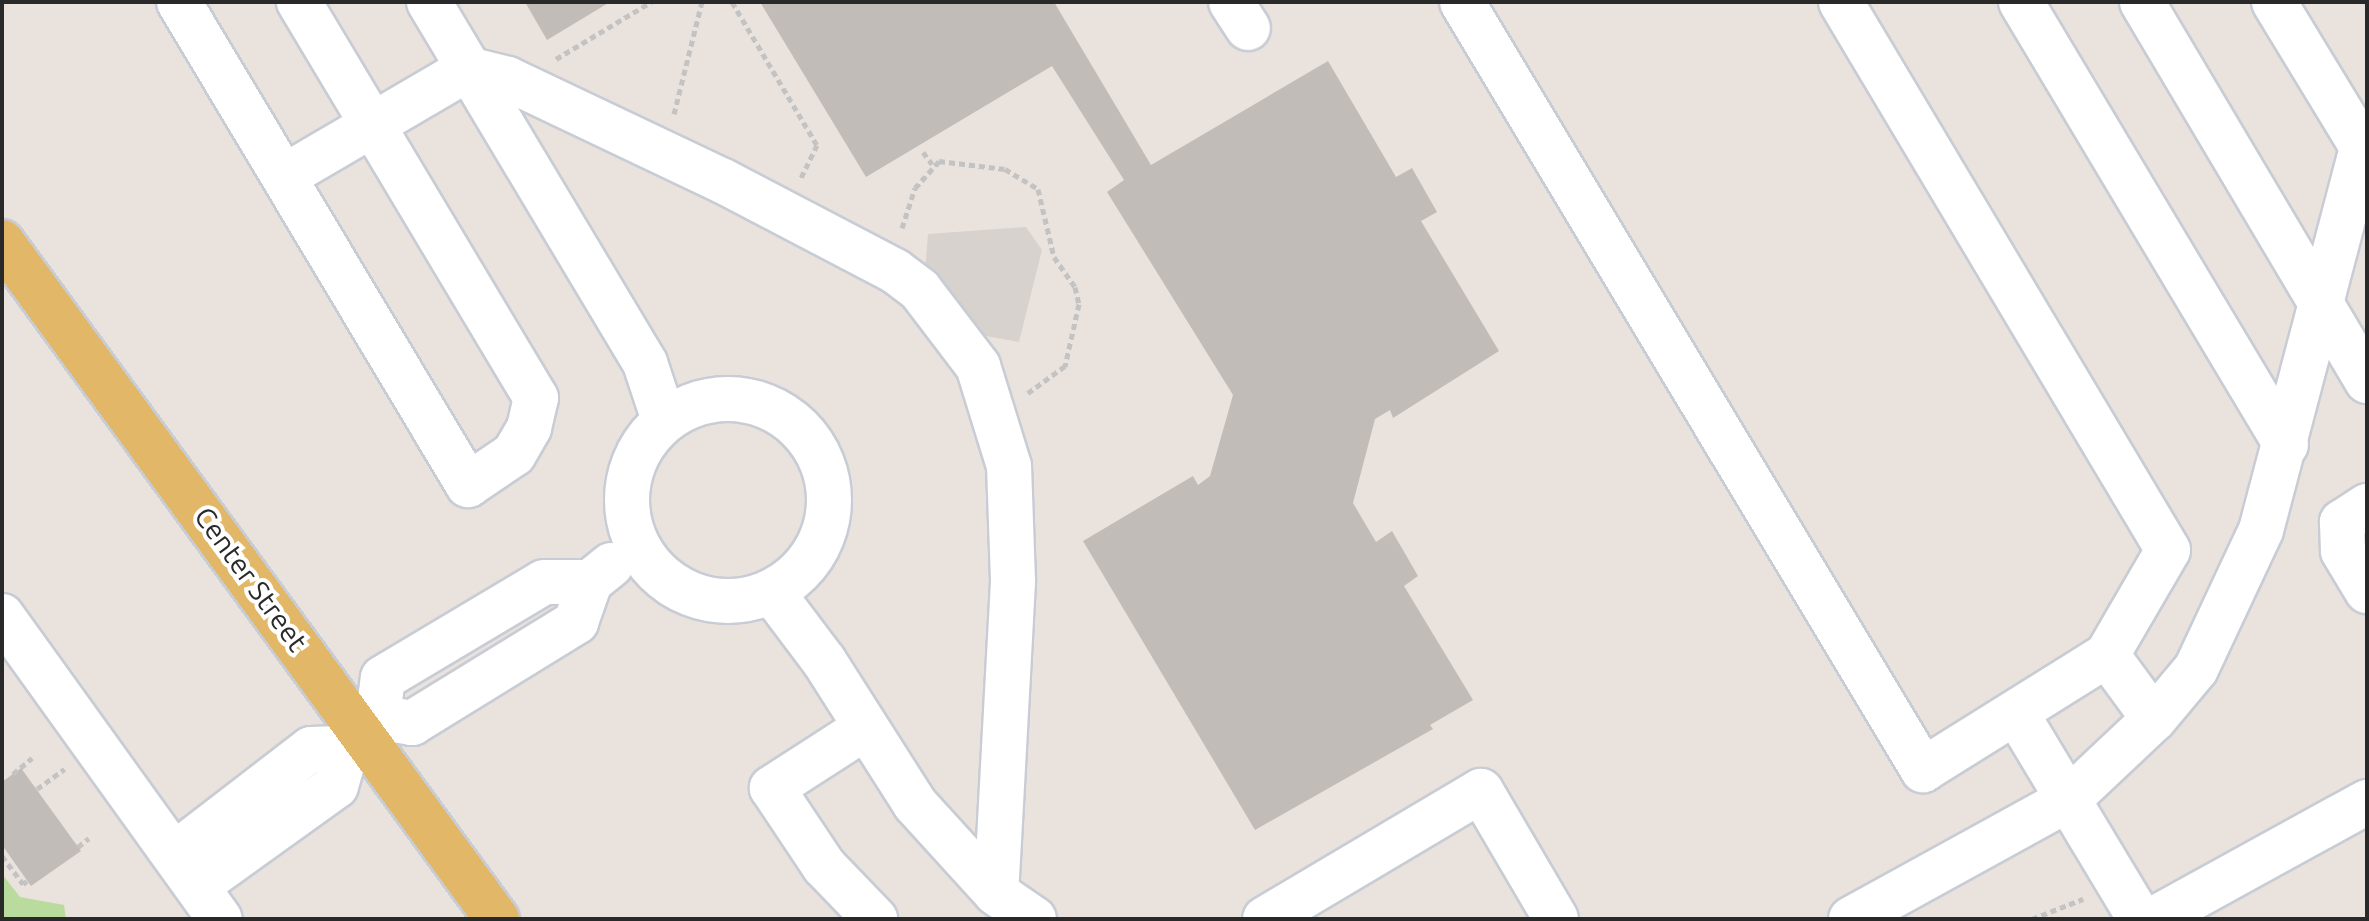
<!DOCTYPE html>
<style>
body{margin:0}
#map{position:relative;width:2369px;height:921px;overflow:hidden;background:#eae2dc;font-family:Ubuntu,sans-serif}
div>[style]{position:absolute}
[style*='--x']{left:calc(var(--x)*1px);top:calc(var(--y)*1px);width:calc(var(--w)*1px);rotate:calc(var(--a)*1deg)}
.green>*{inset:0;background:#badb9e}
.plaza>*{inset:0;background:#d7d2ce}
.building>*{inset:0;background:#c2bcb9}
.path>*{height:5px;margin-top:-2.5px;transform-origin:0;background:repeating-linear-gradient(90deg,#c3c3c3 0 6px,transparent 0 10px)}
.roads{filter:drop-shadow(2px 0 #c8ccd5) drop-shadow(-2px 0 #c8ccd5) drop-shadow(0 2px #c8ccd5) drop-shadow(0 -2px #c8ccd5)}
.minor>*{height:44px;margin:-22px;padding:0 22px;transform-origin:22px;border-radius:22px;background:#fff}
.minor>.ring{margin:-22px;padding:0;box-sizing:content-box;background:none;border:44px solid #fff;border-radius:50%}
.major>*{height:44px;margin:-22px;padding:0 22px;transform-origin:22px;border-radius:22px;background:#e2b868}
span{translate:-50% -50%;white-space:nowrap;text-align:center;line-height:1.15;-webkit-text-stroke:8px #fff;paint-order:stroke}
.street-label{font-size:28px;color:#292929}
.frame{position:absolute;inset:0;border:4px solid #292929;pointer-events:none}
</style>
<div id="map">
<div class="green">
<div style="clip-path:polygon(2px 874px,20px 897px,64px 905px,66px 919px,2px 919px)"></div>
</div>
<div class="plaza">
<div style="clip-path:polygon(1026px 227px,1042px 250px,1019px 342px,980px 335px,925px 272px,928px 234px)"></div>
</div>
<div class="building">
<div style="clip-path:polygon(525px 2px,610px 2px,547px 40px)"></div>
<div style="clip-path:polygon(760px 2px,1054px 2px,1151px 165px,1328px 61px,1396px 177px,1412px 168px,1437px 212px,1421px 221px,1499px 351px,1393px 418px,1390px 410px,1375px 419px,1353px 503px,1376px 542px,1392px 531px,1418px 576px,1404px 586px,1473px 700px,1430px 725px,1433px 729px,1255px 830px,1083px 541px,1193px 476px,1198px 485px,1210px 476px,1233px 395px,1107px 192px,1124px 180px,1052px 66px,866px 177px)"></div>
<div style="clip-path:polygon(21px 768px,81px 851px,31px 886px,2px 845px,2px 782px)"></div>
</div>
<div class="path">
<div style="--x:732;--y:2;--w:166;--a:59.3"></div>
<div style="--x:817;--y:145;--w:37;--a:116"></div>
<div style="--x:2366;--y:2;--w:1;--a:45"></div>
<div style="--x:556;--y:59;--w:111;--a:-31"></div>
<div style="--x:674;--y:114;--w:115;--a:-76"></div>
<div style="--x:923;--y:152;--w:15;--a:53"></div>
<div style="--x:902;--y:228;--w:42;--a:-72"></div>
<div style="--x:915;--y:188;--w:36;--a:-48"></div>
<div style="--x:939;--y:161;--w:66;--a:6.9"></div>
<div style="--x:1005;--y:169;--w:39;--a:31"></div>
<div style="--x:1038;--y:189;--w:70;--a:76.8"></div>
<div style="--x:1054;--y:257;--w:37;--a:55"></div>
<div style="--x:1075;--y:287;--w:17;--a:77"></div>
<div style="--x:1079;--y:304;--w:64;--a:102.7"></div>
<div style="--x:1065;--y:366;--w:46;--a:143.9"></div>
<div style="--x:13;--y:774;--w:25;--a:-40"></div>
<div style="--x:37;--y:789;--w:34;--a:-36"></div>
<div style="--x:78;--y:847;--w:14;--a:-39"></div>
<div style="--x:2;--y:856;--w:35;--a:53"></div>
<div style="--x:23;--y:884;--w:5;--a:-37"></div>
<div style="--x:2032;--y:919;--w:55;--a:-21.4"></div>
</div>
<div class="roads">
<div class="minor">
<div style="--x:179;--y:2;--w:563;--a:59.11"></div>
<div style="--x:468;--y:485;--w:55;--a:-34"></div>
<div style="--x:514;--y:454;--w:30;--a:-60"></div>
<div style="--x:529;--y:428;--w:31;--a:-77"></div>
<div style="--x:536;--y:398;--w:462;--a:-120.9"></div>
<div style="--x:429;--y:2;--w:421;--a:59.1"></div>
<div style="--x:645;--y:363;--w:60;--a:71.6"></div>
<div style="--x:1231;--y:2;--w:31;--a:57"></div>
<div style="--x:1462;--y:2;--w:896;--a:59.03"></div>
<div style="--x:1923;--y:770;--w:217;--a:-32"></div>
<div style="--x:2107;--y:655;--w:121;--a:-59.8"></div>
<div style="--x:2168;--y:550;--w:638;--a:-120.83"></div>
<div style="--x:2021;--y:2;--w:516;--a:59.11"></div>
<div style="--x:2142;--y:2;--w:441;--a:59.3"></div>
<div style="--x:2274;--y:2;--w:179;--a:58.7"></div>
<div style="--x:285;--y:176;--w:212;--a:-30.3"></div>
<div style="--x:468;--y:69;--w:41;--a:14"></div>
<div style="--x:508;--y:79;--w:238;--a:25.4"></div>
<div style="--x:723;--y:181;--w:194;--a:27.6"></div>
<div style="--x:895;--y:271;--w:31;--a:37"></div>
<div style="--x:920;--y:290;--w:96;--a:52.7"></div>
<div style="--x:978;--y:366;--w:105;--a:72.8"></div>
<div style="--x:1009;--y:466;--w:116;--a:88"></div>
<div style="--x:1013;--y:582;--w:311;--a:93.1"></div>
<div class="ring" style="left:627px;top:399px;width:158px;height:158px"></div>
<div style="--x:2367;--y:506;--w:30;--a:147"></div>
<div style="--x:2342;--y:522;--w:29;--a:88"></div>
<div style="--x:2343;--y:551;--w:47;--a:59"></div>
<div style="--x:772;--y:592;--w:86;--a:53"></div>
<div style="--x:824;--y:661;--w:169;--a:57.5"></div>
<div style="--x:915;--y:804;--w:120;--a:47.7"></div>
<div style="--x:996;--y:893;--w:46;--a:34.4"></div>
<div style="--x:2;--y:616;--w:373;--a:54.3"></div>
<div style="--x:2107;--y:655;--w:79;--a:53.7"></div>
<div style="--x:2018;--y:716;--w:237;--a:59"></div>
<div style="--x:378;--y:717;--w:35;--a:10"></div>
<div style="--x:412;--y:723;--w:193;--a:-31.6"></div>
<div style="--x:576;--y:622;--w:42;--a:-70.7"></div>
<div style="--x:590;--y:582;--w:27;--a:-39"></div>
<div style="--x:865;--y:728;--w:111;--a:147.2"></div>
<div style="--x:772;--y:788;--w:94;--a:56.3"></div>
<div style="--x:824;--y:866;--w:74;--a:46.1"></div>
<div style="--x:176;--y:853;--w:170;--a:-37.6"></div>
<div style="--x:311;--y:749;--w:36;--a:-2"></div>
<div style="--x:197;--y:886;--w:171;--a:-35.7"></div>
<div style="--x:336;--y:786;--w:40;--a:-74"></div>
<div style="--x:347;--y:748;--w:44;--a:-45"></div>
<div style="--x:378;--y:717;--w:39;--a:-83"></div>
<div style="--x:383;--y:678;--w:187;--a:-30.8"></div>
<div style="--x:544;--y:582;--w:46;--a:0"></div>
<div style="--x:1265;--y:919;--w:251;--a:-30.7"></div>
<div style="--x:1481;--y:791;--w:148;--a:59.6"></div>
<div style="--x:1851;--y:919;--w:249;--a:-28.8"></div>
<div style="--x:2069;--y:799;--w:117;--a:-43.3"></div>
<div style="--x:2154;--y:719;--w:65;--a:-50"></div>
<div style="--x:2196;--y:669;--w:153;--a:-64.9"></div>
<div style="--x:2261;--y:530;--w:395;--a:-75.2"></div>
<div style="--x:2154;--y:919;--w:243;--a:-28.8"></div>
</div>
<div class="major">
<div style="--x:2;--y:242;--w:839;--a:53.83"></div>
</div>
</div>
<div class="street-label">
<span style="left:251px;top:579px;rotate:54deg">Center Street</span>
</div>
<div class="frame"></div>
</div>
